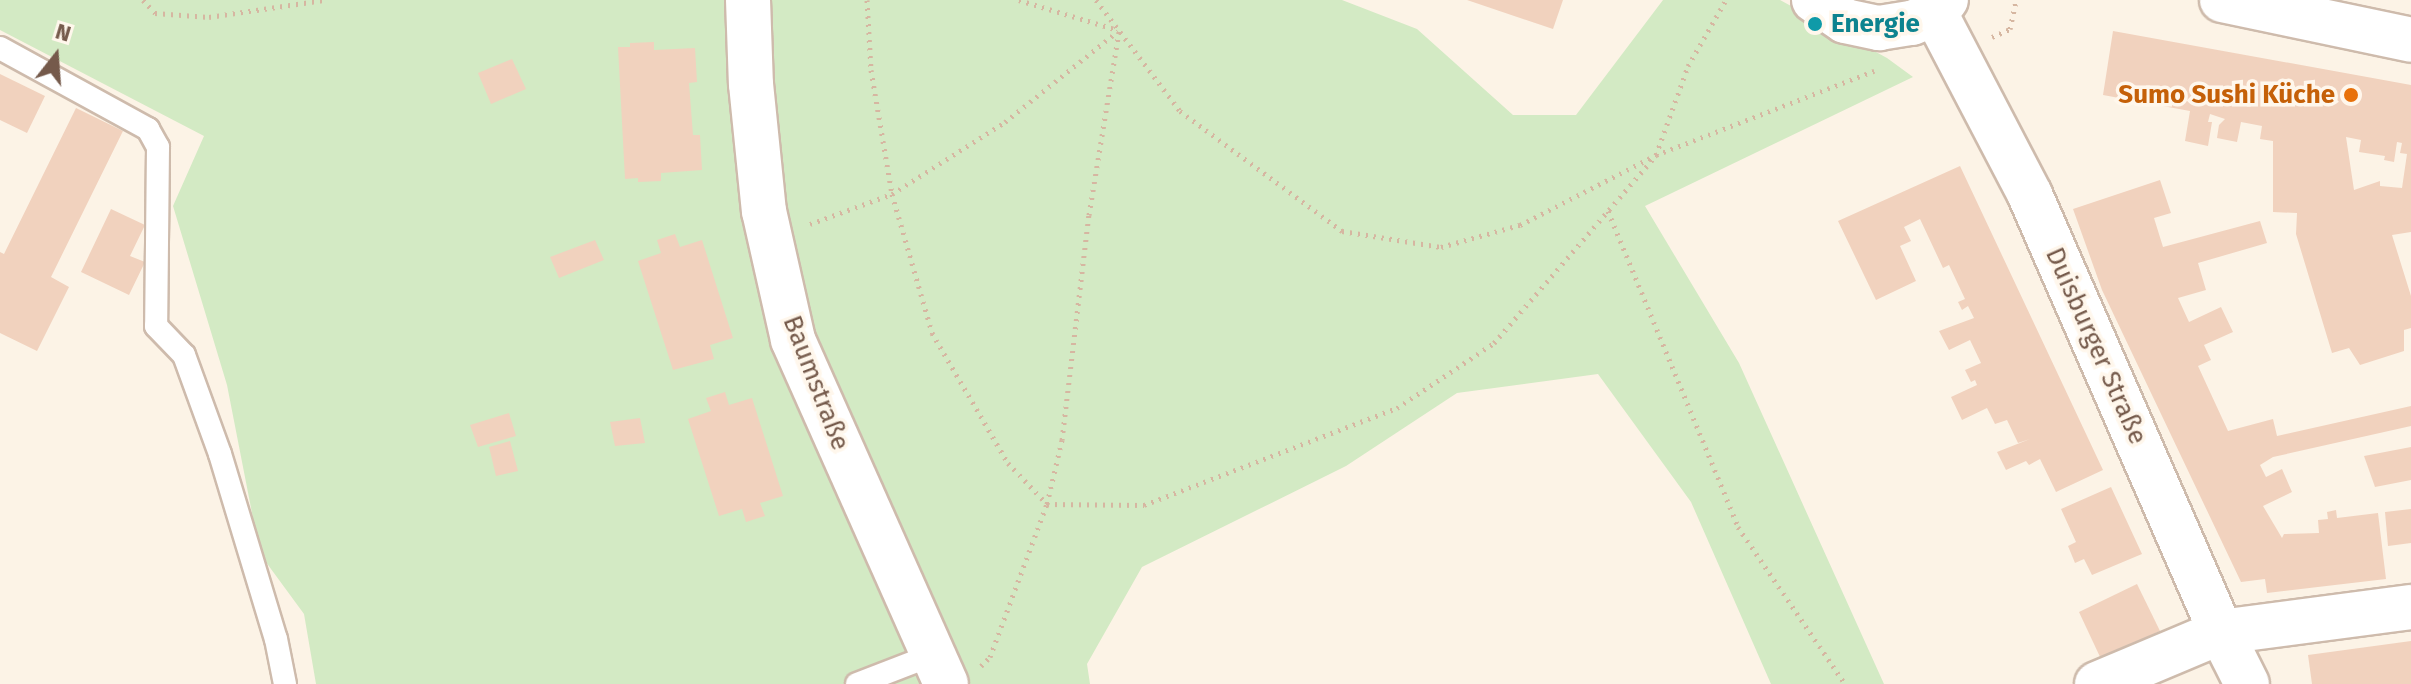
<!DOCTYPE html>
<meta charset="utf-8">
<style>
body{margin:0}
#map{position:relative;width:2411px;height:684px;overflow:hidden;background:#fcf3e6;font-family:"Fira Sans",sans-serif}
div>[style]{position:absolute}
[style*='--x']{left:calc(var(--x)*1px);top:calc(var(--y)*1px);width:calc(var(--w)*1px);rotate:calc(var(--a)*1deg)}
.green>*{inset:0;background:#d3eac4}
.building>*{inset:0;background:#f1d2be}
.path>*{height:5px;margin-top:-2.5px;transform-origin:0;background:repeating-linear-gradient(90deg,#d6b6a1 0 2px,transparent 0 8px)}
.roads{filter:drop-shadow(2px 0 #cebbac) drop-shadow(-2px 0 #cebbac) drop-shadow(0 2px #cebbac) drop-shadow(0 -2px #cebbac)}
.service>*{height:22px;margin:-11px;padding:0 11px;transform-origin:11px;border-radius:11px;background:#fff}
.minor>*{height:44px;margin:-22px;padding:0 22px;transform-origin:22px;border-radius:22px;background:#fff}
.tertiary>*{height:44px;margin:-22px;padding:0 22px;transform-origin:22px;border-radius:22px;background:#fff}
.secondary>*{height:44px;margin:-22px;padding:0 22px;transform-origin:22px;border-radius:22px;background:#fff}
.dots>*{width:22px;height:22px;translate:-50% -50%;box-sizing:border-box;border:4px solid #fff7ec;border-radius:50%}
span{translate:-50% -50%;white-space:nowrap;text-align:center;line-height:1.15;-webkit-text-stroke:7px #fff7ec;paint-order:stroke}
.culture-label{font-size:26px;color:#0d838f;font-weight:700}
.left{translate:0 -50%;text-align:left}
.food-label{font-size:26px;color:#c56008;font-weight:700}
.right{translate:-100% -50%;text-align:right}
.street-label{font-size:26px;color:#755a4b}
.north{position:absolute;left:16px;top:16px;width:80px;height:80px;-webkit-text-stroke:6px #fff7ec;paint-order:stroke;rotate:17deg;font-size:22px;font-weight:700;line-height:32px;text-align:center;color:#755a4b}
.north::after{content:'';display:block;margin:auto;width:28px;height:36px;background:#755a4b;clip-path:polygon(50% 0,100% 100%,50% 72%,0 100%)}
</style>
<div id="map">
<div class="green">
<div style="clip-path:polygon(0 0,1342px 0,1417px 29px,1513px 115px,1576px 115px,1663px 0,1780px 0,1887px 58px,1913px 77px,1645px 206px,1739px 363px,1884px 684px,1771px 684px,1691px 502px,1598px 374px,1457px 393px,1346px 466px,1142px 567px,1087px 664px,1090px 684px,316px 684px,304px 614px,260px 554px,227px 385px,173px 206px,204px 136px,0 30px)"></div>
</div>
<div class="building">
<div style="clip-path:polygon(1467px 0,1563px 0,1553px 29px)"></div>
<div style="clip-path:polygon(evenodd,2113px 31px,2411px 85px,2411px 232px,2392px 235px,2411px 296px,2411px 328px,2404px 330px,2404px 351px,2360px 365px,2349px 348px,2332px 353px,2296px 234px,2297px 213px,2273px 212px,2273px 141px,2260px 139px,2262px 126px,2241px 122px,2237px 142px,2217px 138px,2219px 125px,2225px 119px,2210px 114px,2208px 122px,2212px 122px,2208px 146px,2185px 141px,2190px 111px,2103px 95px,2113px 31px,2346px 137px,2361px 140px,2359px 152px,2385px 156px,2384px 160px,2394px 162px,2397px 142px,2402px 143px,2400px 153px,2407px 154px,2402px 188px,2380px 186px,2380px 181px,2354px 190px,2346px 137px)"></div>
<div style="clip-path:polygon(654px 42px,654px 50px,695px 48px,697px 82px,689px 83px,693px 135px,700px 135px,702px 170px,661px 173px,661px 181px,638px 182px,638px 178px,625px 179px,618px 47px,630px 47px,630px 43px)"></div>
<div style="clip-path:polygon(512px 59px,526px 89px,491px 104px,478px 73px)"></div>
<div style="clip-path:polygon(0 74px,45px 96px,27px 133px,0 120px)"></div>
<div style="clip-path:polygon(76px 108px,123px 131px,51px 277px,69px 287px,37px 351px,0 333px,0 252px,4px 254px)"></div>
<div style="clip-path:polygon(1960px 166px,2103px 470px,2056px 492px,2040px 459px,2029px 465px,2026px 461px,2006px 470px,1997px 452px,2030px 439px,2018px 443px,2007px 420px,1995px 424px,1987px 408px,1962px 420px,1951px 397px,1977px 385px,1975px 380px,1971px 382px,1965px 370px,1981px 363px,1970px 340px,1949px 350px,1939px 331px,1974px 318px,1968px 306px,1962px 310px,1958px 302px,1965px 299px,1949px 265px,1943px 268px,1920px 219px,1904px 227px,1911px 241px,1900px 246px,1916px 281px,1876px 300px,1838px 221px)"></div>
<div style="clip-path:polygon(2160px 180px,2171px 213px,2154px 218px,2163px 247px,2260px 221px,2267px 243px,2198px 263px,2206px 290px,2178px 298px,2189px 322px,2221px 307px,2233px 332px,2204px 345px,2211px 360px,2198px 366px,2228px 431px,2273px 419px,2277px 436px,2411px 406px,2411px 426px,2273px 457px,2260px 465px,2266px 477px,2282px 469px,2292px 492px,2263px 506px,2282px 538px,2284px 534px,2319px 533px,2318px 520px,2328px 519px,2327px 512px,2336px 510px,2337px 518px,2378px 513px,2386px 579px,2267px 593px,2265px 579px,2241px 582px,2102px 290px,2073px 209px)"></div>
<div style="clip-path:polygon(111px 209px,145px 225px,130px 256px,145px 262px,129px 295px,81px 272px)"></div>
<div style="clip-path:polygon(675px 234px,680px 247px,702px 240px,733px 338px,710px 345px,714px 359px,673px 370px,638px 261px,661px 253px,657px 240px)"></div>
<div style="clip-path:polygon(595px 240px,604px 260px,559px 278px,550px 257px)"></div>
<div style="clip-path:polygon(725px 392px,729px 405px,752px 398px,783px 496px,760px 503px,765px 516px,746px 522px,742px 509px,719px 516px,688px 419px,711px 411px,706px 398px)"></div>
<div style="clip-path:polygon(509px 413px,516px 436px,478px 447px,470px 425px)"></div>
<div style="clip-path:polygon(640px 418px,645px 443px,615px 446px,610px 422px)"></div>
<div style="clip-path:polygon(510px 441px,518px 471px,496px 476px,489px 447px)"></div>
<div style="clip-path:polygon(2411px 447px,2411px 480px,2375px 487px,2364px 456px)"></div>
<div style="clip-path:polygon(2111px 487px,2142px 554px,2092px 575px,2084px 559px,2075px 563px,2068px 546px,2076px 542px,2061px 509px)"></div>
<div style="clip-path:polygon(2411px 509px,2411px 543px,2388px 546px,2385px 512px)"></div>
<div style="clip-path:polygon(2137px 584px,2160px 631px,2101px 659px,2079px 612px)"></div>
<div style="clip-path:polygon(2411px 641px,2411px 684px,2312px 684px,2308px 655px)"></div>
</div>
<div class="path">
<div style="--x:143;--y:0;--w:18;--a:47"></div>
<div style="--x:155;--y:13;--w:54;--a:4.2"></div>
<div style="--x:209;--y:17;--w:116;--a:-8.4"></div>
<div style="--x:867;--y:0;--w:70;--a:86.7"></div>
<div style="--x:871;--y:70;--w:126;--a:80.4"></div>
<div style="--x:892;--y:194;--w:145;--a:73.9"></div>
<div style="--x:932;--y:333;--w:151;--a:59.7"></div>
<div style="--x:1008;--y:463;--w:57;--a:46.4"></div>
<div style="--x:1047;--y:504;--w:97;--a:0.6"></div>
<div style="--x:1144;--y:505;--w:271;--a:-21"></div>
<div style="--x:1397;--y:408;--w:117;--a:-33.8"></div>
<div style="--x:1494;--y:343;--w:248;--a:-49.2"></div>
<div style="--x:1656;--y:155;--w:234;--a:-21.1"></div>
<div style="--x:1019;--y:0;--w:103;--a:16.9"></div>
<div style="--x:1096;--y:0;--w:139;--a:52.9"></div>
<div style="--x:1180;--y:111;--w:202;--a:36.5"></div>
<div style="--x:1342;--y:231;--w:100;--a:9.2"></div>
<div style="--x:1441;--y:247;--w:82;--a:-15.6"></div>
<div style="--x:1520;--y:225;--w:153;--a:-27.2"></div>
<div style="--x:1656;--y:155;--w:95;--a:-70.2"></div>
<div style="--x:1688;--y:66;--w:76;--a:-60.1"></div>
<div style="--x:1992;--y:37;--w:20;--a:-24"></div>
<div style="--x:2010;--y:29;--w:30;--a:-78"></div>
<div style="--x:1608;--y:211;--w:342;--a:67.6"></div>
<div style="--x:1738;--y:527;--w:190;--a:55.7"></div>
<div style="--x:810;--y:224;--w:87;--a:-20.1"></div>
<div style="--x:892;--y:194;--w:134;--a:-32.5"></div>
<div style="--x:1005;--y:122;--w:145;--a:-38.8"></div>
<div style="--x:981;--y:666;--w:13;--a:-45"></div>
<div style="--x:990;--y:657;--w:163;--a:-69.6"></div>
<div style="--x:1047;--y:504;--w:66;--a:-76.8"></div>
<div style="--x:1062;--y:440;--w:227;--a:-83.2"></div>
<div style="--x:1089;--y:215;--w:186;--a:-80.7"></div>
</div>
<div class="roads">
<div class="service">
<div style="--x:0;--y:48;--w:169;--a:28.7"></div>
<div style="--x:148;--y:129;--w:21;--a:61"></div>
<div style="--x:158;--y:147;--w:179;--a:90.6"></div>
<div style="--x:156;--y:326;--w:40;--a:46"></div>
<div style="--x:184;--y:355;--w:105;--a:70"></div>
<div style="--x:220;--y:454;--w:193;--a:73.2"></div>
<div style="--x:276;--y:639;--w:46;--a:78.7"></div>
<div style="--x:857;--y:684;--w:80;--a:-21.1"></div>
</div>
<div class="minor">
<div style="--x:748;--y:0;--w:84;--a:88"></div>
<div style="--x:751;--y:84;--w:128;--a:84.2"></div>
<div style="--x:764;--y:211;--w:132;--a:77.3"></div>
<div style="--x:793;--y:340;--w:376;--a:66"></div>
<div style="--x:2097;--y:684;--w:134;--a:-22.8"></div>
<div style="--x:2221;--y:632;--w:192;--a:-7.5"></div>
</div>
<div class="tertiary">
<div style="--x:2222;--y:0;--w:193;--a:11.9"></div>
</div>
<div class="secondary">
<div style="--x:1814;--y:0;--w:37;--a:34"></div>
<div style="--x:1845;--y:21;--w:35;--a:12"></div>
<div style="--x:1879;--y:28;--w:33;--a:-9"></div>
<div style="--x:1912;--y:23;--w:25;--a:-23"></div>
<div style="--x:1935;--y:13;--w:17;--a:-50"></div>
<div style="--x:1935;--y:13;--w:205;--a:62.4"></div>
<div style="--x:2030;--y:195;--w:477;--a:66.4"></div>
<div style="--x:2221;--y:632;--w:58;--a:63.4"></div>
</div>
</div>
<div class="dots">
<div style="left:1815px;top:24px;background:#0f9aa8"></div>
<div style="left:2351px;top:95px;background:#e8710a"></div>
</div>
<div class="culture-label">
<span class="left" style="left:1831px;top:24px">Energie</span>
</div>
<div class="food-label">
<span class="right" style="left:2335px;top:95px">Sumo Sushi Küche</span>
</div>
<div class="street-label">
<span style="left:2096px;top:346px;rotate:66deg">Duisburger Straße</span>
<span style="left:816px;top:383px;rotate:69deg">Baumstraße</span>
</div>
<div class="north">N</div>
</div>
